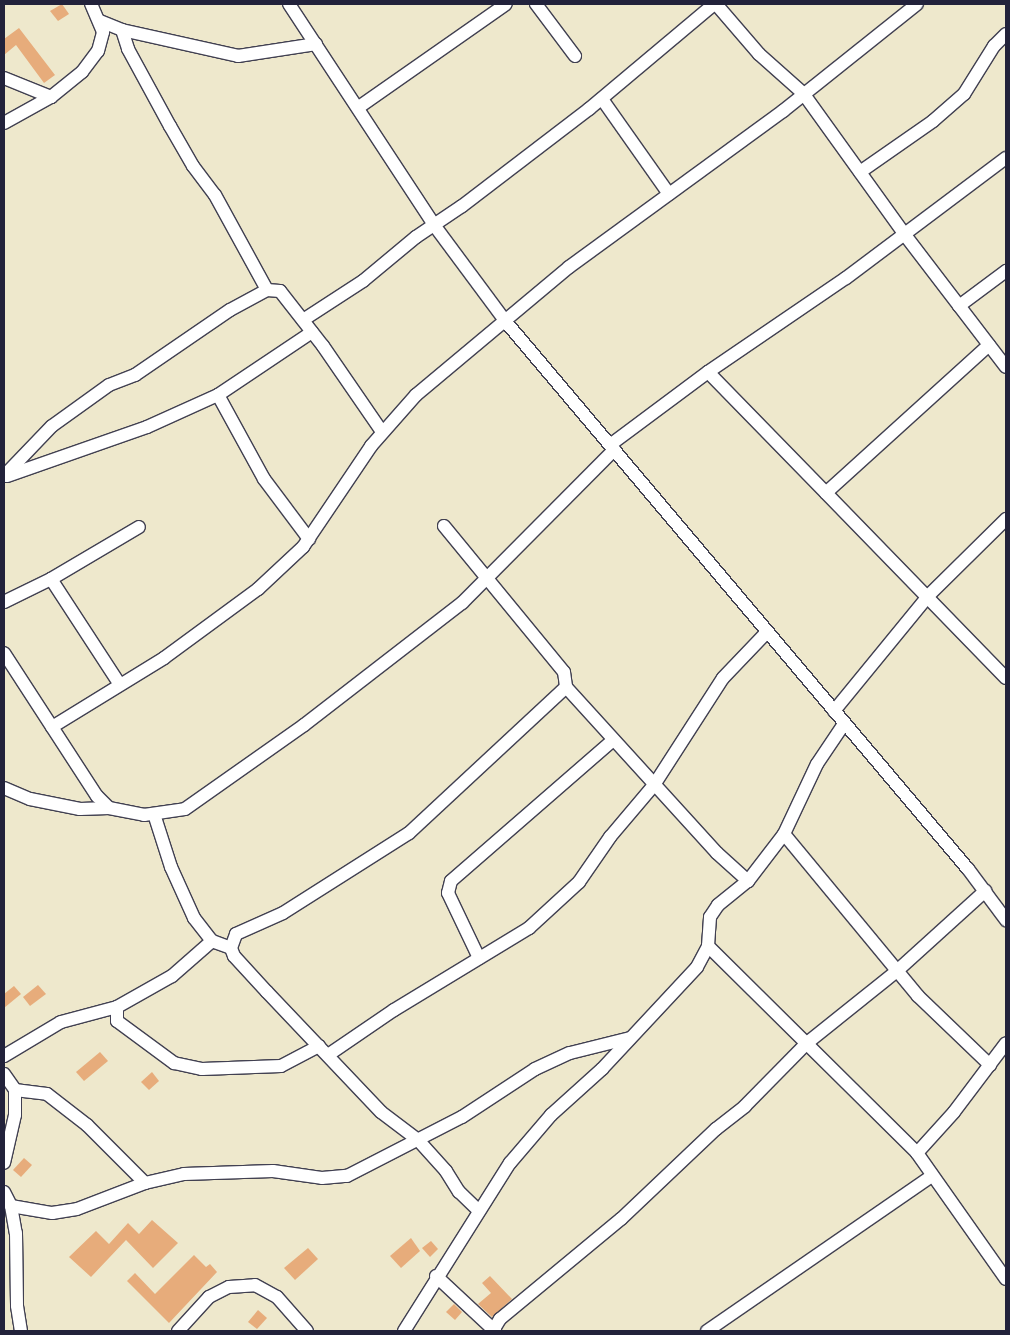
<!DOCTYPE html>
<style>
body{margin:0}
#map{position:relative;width:1010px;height:1335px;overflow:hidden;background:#eee8cc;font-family:"Comic Neue",sans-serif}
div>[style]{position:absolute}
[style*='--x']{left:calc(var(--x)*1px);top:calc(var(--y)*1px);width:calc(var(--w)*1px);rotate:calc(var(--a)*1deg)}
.building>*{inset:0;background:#e7ac7b}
.roads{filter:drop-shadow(1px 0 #414051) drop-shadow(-1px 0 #414051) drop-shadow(0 1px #414051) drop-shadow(0 -1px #414051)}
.minor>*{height:12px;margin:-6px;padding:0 6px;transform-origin:6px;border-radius:6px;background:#fff}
span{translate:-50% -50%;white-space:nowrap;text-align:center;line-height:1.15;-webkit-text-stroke:4px #fbf7ec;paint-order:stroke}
.frame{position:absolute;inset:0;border:5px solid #22223b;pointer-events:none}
</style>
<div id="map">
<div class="building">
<div style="clip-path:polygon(62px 4px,69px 14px,58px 21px,50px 11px)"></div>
<div style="clip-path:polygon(19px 28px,55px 75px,44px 83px,16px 45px,4px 55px,4px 39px)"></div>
<div style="clip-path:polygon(38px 985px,46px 994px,30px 1006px,23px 997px)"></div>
<div style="clip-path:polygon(14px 986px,21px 994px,4px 1008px,4px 994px)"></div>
<div style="clip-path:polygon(100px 1052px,108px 1061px,84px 1081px,76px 1072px)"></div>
<div style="clip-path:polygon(152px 1072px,159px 1081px,149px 1090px,141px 1082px)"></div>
<div style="clip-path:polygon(24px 1158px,32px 1165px,21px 1177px,13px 1170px)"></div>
<div style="clip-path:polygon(152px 1220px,178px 1243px,153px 1268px,126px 1240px,91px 1277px,69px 1257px,96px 1231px,109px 1244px,128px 1223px,139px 1234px)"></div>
<div style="clip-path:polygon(411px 1238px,420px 1251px,401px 1268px,390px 1256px)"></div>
<div style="clip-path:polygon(431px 1241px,438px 1249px,430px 1257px,422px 1248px)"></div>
<div style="clip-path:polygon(308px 1248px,318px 1259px,295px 1280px,284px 1268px)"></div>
<div style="clip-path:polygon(194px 1255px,206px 1267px,210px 1264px,217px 1272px,169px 1323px,127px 1281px,135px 1273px,155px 1294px)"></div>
<div style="clip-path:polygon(490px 1276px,512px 1299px,492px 1317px,478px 1304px,491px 1293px,482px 1283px)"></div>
<div style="clip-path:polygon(454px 1304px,462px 1312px,455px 1320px,446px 1312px)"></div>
<div style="clip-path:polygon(258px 1310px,267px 1318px,257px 1329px,248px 1322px)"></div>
</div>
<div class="roads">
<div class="minor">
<div style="--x:289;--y:4;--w:264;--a:56.7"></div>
<div style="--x:434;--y:225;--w:121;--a:53.4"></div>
<div style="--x:506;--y:322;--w:716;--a:49.82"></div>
<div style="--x:968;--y:869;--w:64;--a:53.3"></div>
<div style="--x:536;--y:4;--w:65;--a:53.1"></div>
<div style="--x:716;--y:4;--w:66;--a:49.3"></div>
<div style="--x:759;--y:54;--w:59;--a:41.6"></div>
<div style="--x:803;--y:93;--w:175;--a:54.3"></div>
<div style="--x:905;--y:235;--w:166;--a:52.6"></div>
<div style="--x:100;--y:21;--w:24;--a:22"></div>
<div style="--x:122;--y:30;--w:119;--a:12.6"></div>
<div style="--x:238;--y:56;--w:79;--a:-8.7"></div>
<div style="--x:122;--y:30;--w:20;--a:72"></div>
<div style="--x:128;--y:49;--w:88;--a:61.4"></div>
<div style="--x:170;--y:126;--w:46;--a:60.1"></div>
<div style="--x:193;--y:166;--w:36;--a:53"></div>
<div style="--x:215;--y:195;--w:108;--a:61.3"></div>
<div style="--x:4;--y:78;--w:51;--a:22"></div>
<div style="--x:602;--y:99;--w:116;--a:54.8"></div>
<div style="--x:359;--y:107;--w:179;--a:-35"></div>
<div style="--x:4;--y:123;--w:54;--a:-29"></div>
<div style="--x:51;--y:97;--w:40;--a:-39"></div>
<div style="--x:82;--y:72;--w:26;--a:-53"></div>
<div style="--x:98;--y:51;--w:20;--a:-75"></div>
<div style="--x:103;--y:32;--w:30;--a:-113"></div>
<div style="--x:860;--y:172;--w:89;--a:-34.9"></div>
<div style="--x:933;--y:121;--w:41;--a:-41.1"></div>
<div style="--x:964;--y:94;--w:57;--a:-58"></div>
<div style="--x:994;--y:46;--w:17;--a:-45"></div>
<div style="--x:959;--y:306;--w:59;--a:-36.7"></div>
<div style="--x:303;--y:320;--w:72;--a:-33"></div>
<div style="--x:363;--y:281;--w:69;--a:-39.7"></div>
<div style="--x:416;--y:237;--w:55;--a:-34"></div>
<div style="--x:462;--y:206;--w:160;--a:-37.4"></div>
<div style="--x:589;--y:109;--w:163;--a:-40"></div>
<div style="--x:989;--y:345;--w:220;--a:137.8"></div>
<div style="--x:826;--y:493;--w:258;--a:45.8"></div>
<div style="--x:708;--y:372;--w:169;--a:45.7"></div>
<div style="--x:218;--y:395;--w:96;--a:61.3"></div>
<div style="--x:264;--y:479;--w:75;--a:53.1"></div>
<div style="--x:610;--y:445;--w:122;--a:-36.7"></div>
<div style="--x:708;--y:372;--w:167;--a:-34.3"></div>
<div style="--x:846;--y:278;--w:200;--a:-36.9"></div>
<div style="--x:4;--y:476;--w:69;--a:-46.2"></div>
<div style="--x:52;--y:426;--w:70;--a:-35.7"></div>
<div style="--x:109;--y:385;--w:28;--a:-21"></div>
<div style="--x:135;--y:375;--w:115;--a:-34.4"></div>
<div style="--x:230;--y:310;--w:42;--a:-28.4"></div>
<div style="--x:267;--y:290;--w:13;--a:4"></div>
<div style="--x:280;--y:291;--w:70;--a:52"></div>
<div style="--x:323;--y:346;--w:104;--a:55.5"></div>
<div style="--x:7;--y:476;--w:148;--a:-19.3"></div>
<div style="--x:147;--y:427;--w:78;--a:-24.3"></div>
<div style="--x:218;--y:395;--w:113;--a:-33.8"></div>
<div style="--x:444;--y:526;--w:189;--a:50.6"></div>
<div style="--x:564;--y:672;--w:15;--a:82"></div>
<div style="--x:566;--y:687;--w:224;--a:47.7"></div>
<div style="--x:717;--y:853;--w:42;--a:42.1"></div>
<div style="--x:51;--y:579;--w:126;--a:56.9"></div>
<div style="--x:4;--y:602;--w:52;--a:-26.1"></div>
<div style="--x:51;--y:579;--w:102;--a:-30.6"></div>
<div style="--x:4;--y:653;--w:171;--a:57"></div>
<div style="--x:97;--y:796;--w:17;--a:45"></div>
<div style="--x:109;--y:808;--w:36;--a:11"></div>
<div style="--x:144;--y:815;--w:41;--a:-8.3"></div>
<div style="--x:185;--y:809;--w:146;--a:-35.2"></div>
<div style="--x:304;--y:725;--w:200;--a:-37.7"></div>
<div style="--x:462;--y:603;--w:216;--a:-45.2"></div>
<div style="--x:834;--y:711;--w:149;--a:-50.7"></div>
<div style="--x:928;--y:596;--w:110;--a:-44.6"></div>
<div style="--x:52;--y:727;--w:132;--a:-31.6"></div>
<div style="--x:164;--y:658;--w:117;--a:-36.3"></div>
<div style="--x:258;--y:589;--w:62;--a:-43"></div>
<div style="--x:303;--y:547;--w:122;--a:-56"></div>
<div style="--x:371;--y:446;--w:68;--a:-48.6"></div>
<div style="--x:416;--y:395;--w:199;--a:-39.9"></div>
<div style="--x:569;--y:267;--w:265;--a:-36.1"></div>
<div style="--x:783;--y:111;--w:171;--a:-38.6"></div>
<div style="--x:4;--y:788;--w:28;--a:23"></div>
<div style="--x:30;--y:799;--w:51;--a:11.3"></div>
<div style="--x:80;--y:809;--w:29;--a:-2"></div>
<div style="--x:154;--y:814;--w:56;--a:72.2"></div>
<div style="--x:171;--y:867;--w:56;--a:65.7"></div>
<div style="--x:194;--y:918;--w:29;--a:52"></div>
<div style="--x:212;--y:941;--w:20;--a:20"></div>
<div style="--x:784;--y:834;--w:210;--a:50.4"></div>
<div style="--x:918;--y:996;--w:100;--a:43.8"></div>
<div style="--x:708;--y:946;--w:294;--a:44.7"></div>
<div style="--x:917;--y:1153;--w:154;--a:54.8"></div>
<div style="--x:479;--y:958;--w:72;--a:-115.5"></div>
<div style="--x:448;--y:893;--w:12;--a:-76"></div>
<div style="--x:451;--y:881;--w:213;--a:-41"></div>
<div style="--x:117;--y:1007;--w:14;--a:90"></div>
<div style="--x:117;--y:1021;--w:71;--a:36.4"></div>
<div style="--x:174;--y:1063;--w:29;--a:12"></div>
<div style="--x:202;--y:1069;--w:79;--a:-2.2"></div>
<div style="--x:281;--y:1066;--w:43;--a:-27.8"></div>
<div style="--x:328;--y:1055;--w:80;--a:-34.3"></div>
<div style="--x:394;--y:1010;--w:158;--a:-31.3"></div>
<div style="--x:529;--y:928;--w:68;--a:-42.6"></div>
<div style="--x:579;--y:882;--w:55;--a:-55.4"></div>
<div style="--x:610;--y:837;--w:68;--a:-49.8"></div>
<div style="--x:654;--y:785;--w:127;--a:-57.2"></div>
<div style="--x:723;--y:678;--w:64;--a:-46.3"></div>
<div style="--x:4;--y:1056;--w:66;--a:-30.8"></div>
<div style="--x:61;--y:1022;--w:58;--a:-15"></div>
<div style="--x:117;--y:1007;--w:63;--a:-29.4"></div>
<div style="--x:172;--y:976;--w:53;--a:-41.2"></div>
<div style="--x:4;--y:1074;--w:19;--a:55"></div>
<div style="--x:15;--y:1090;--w:25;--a:90"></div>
<div style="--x:15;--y:1115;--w:49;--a:102.9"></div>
<div style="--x:15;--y:1090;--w:32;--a:7"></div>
<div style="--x:47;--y:1094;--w:51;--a:37.8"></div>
<div style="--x:87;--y:1125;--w:82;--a:45"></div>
<div style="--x:917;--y:1153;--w:55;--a:-47.9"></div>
<div style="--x:954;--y:1112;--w:86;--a:-53"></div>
<div style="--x:4;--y:1192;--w:16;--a:63"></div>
<div style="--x:11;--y:1206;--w:27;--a:80"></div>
<div style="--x:16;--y:1233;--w:73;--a:89.2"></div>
<div style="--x:17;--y:1306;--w:25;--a:81"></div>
<div style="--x:11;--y:1206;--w:42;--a:9.7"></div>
<div style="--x:52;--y:1213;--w:25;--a:-9"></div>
<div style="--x:77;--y:1209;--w:73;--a:-20.9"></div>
<div style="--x:145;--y:1183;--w:40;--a:-13"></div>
<div style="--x:184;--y:1174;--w:89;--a:-1.9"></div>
<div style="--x:273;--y:1171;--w:49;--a:8.1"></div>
<div style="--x:322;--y:1178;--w:25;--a:-5"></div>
<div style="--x:347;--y:1176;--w:129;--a:-27.2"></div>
<div style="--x:462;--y:1117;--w:87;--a:-33.3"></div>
<div style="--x:535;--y:1069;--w:38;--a:-25"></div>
<div style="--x:570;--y:1053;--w:62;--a:-14"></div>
<div style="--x:479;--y:1211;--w:28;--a:-136"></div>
<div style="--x:459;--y:1192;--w:25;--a:-122"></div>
<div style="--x:446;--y:1171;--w:42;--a:-132.1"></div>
<div style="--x:418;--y:1140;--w:46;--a:-142.9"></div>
<div style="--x:381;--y:1112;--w:166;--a:-133.5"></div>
<div style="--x:267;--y:992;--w:49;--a:-132.5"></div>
<div style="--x:234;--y:956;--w:9;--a:-111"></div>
<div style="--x:231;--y:948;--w:15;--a:-70"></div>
<div style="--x:236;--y:934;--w:51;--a:-24.1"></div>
<div style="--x:283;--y:913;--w:149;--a:-32.4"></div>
<div style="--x:409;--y:833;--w:214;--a:-42.9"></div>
<div style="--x:436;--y:1276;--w:81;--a:43"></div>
<div style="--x:494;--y:1329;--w:12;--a:-59"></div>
<div style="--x:500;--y:1319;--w:157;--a:-39.6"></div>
<div style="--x:621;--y:1219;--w:131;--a:-43.5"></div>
<div style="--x:716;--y:1129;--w:37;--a:-38"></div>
<div style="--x:745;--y:1106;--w:88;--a:-45.5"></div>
<div style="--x:807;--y:1043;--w:117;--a:-38.7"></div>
<div style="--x:898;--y:970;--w:118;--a:-42.2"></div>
<div style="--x:178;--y:1331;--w:46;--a:-47.6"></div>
<div style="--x:209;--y:1297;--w:22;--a:-27"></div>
<div style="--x:229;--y:1287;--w:26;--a:-4"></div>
<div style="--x:255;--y:1285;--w:25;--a:29"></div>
<div style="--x:277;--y:1297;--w:45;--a:48.6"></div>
<div style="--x:404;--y:1331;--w:199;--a:-57.8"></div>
<div style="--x:510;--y:1163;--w:63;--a:-49.5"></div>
<div style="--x:551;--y:1115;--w:69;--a:-42"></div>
<div style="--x:602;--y:1069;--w:139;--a:-47"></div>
<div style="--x:697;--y:967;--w:24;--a:-62"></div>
<div style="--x:708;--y:946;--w:29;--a:-86"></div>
<div style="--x:710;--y:917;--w:14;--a:-56"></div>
<div style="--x:718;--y:905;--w:38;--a:-39"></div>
<div style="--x:748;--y:881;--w:59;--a:-52.5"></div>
<div style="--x:784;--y:834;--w:77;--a:-64.8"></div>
<div style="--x:817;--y:764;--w:48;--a:-56"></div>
<div style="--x:707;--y:1331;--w:273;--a:-34.6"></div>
</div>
</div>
<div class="frame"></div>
</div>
